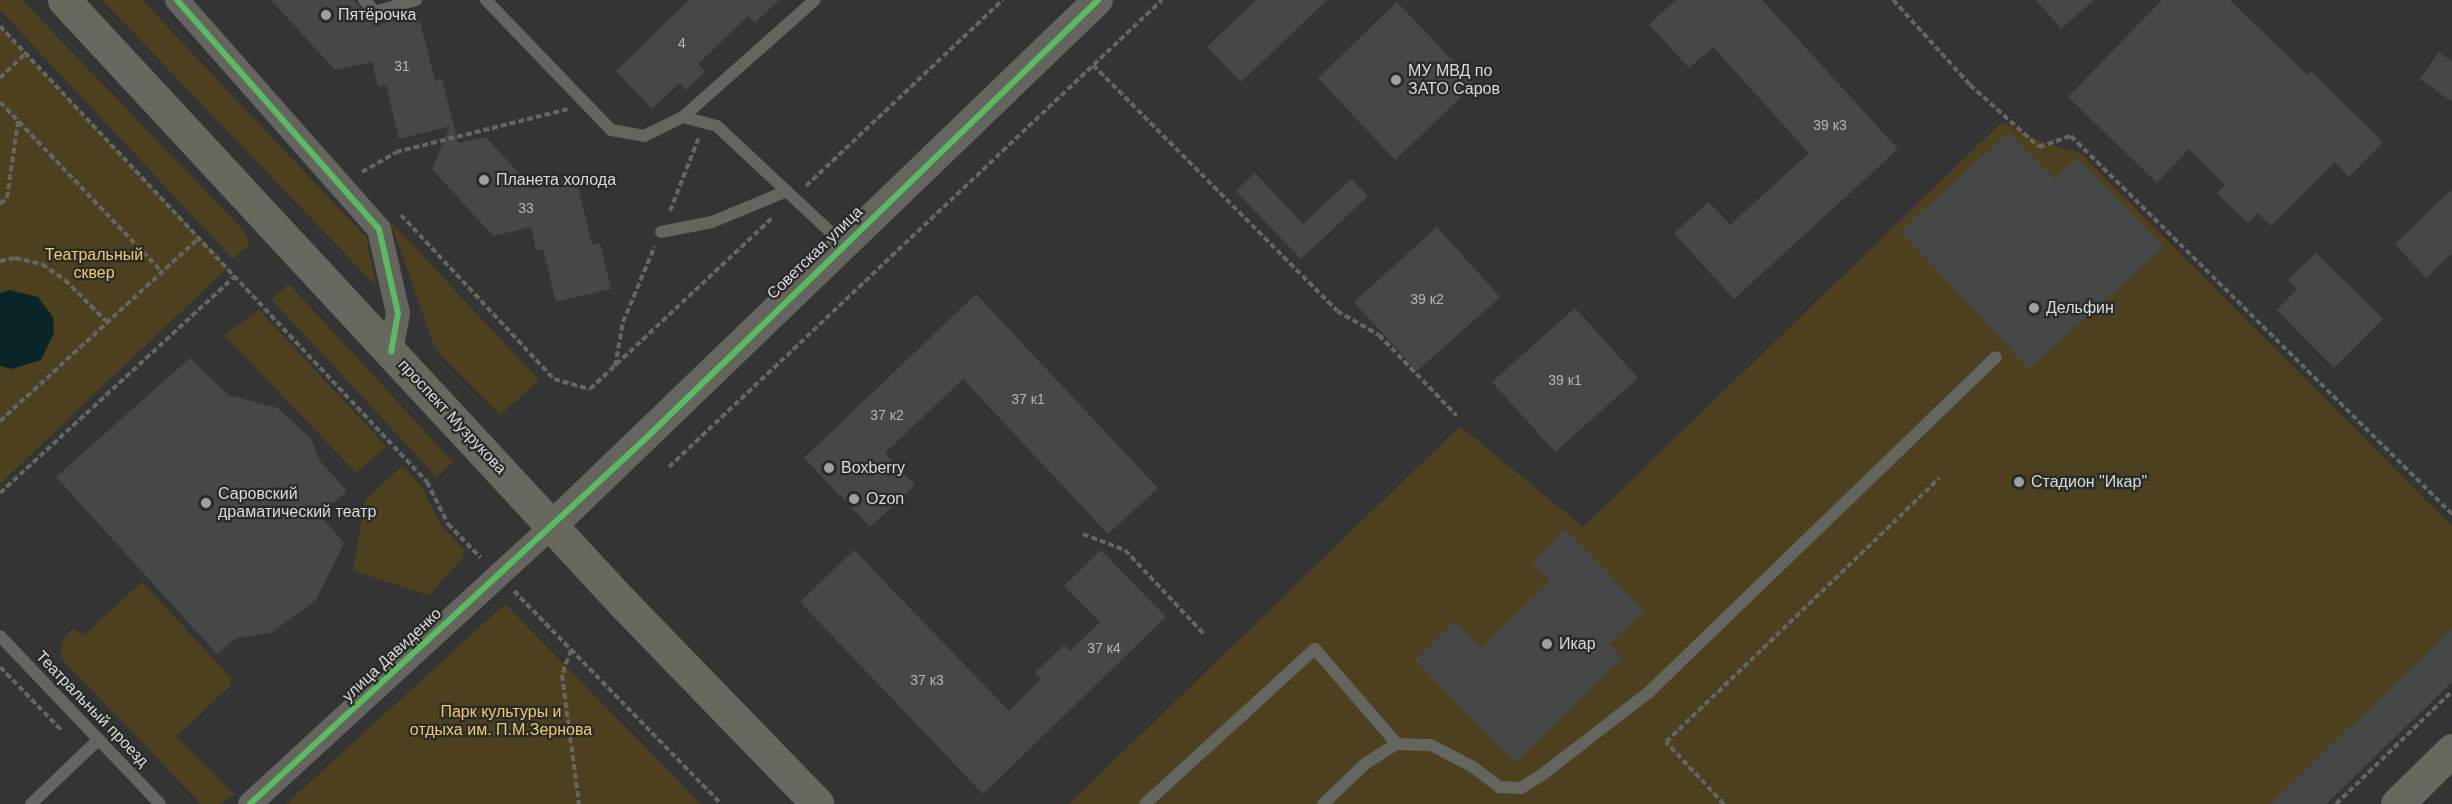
<!DOCTYPE html>
<meta charset="utf-8">
<style>
body{margin:0}
#map{position:relative;width:2452px;height:804px;overflow:hidden;background:#343434;font-family:Helvetica,sans-serif}
div>[style]{position:absolute}
[style*='--x']{left:calc(var(--x)*1px);top:calc(var(--y)*1px);width:calc(var(--w)*1px);rotate:calc(var(--a)*1deg)}
.green>*{inset:0;background:#4d401f}
.water>*{inset:0;background:#092527}
.building>*{inset:0;background:#464847}
.path>*{height:4px;margin-top:-2px;transform-origin:0;background:repeating-linear-gradient(90deg,#656662 0 6px,transparent 0 9px)}
.service>*{height:12px;margin:-6px;padding:0 6px;transform-origin:6px;border-radius:6px;background:#64655e}
.minor>*{height:24px;margin:-12px;padding:0 12px;transform-origin:12px;border-radius:12px;background:#64655e}
.tertiary>*{height:30px;margin:-15px;padding:0 15px;transform-origin:15px;border-radius:15px;background:#64655e}
.secondary>*{height:33px;margin:-16.5px;padding:0 16.5px;transform-origin:16.5px;border-radius:16.5px;background:#67685e}
.cycleway>*{height:6px;margin:-3px;padding:0 3px;transform-origin:3px;border-radius:3px;background:#5cba63}
.dots>*{width:16px;height:16px;translate:-50% -50%;box-sizing:border-box;border:3px solid #292b29;border-radius:50%}
span{translate:-50% -50%;white-space:nowrap;text-align:center;line-height:1.15;-webkit-text-stroke:4.5px #292b29;paint-order:stroke}
.number-label{font-size:14px;color:#b4b6b4}
.number-label span{-webkit-text-stroke-width:0}
.poi-label{font-size:16px;color:#d9dbd9}
.left{translate:0 -50%;text-align:left}
.street-label{font-size:16px;color:#d9dbd9}
.park-label{font-size:16px;color:#efc96d}
</style>
<div id="map">
<div class="green">
<div style="clip-path:polygon(0 0,22px 0,243px 230px,250px 243px,233px 259px,0 10px)"></div>
<div style="clip-path:polygon(102px 0,142px 0,366px 237px,376px 286px)"></div>
<div style="clip-path:polygon(0 27px,228px 267px,0 484px)"></div>
<div style="clip-path:polygon(2002px 122px,2041px 142px,2080px 153px,2452px 526px,2452px 667px,2311px 804px,1069px 804px,1460px 426px,1583px 527px)"></div>
<div style="clip-path:polygon(390px 221px,539px 380px,500px 415px,435px 349px)"></div>
<div style="clip-path:polygon(289px 284px,453px 462px,437px 477px,271px 299px)"></div>
<div style="clip-path:polygon(259px 310px,386px 446px,356px 473px,224px 335px)"></div>
<div style="clip-path:polygon(402px 466px,421px 486px,441px 525px,464px 550px,463px 557px,429px 595px,353px 571px,365px 500px)"></div>
<div style="clip-path:polygon(142px 582px,231px 678px,229px 687px,176px 737px,234px 794px,220px 804px,201px 804px,61px 658px,61px 644px,72px 628px,83px 636px)"></div>
<div style="clip-path:polygon(505px 604px,701px 804px,286px 804px)"></div>
</div>
<div class="water">
<div style="clip-path:polygon(9px 290px,38px 297px,53px 317px,54px 333px,41px 360px,12px 369px,0 366px,0 293px)"></div>
</div>
<div class="building">
<div style="clip-path:polygon(271px 0,354px 0,376px 25px,418px 14px,435px 81px,442px 79px,458px 143px,486px 137px,533px 189px,576px 178px,592px 245px,600px 243px,611px 289px,556px 302px,543px 249px,536px 250px,531px 227px,493px 236px,432px 169px,450px 126px,399px 139px,386px 85px,378px 87px,372px 62px,335px 70px)"></div>
<div style="clip-path:polygon(689px 0,779px 0,755px 23px,748px 16px,698px 64px,705px 72px,686px 90px,679px 83px,652px 109px,616px 71px)"></div>
<div style="clip-path:polygon(1256px 0,1327px 0,1241px 82px,1207px 47px)"></div>
<div style="clip-path:polygon(1676px 0,1762px 0,1898px 149px,1734px 299px,1674px 233px,1709px 202px,1730px 225px,1809px 153px,1713px 47px,1689px 68px,1649px 24px)"></div>
<div style="clip-path:polygon(2036px 0,2094px 0,2061px 29px)"></div>
<div style="clip-path:polygon(2162px 0,2230px 0,2307px 75px,2311px 71px,2383px 142px,2349px 177px,2335px 162px,2271px 226px,2258px 213px,2248px 223px,2217px 193px,2225px 185px,2189px 149px,2157px 183px,2068px 97px)"></div>
<div style="clip-path:polygon(1397px 2px,1475px 84px,1395px 160px,1318px 78px)"></div>
<div style="clip-path:polygon(2439px 52px,2452px 62px,2452px 102px,2420px 79px)"></div>
<div style="clip-path:polygon(2009px 132px,2054px 179px,2077px 158px,2164px 247px,2029px 369px,1900px 231px)"></div>
<div style="clip-path:polygon(1255px 173px,1303px 224px,1351px 179px,1368px 196px,1301px 259px,1236px 191px)"></div>
<div style="clip-path:polygon(2452px 189px,2452px 253px,2426px 278px,2395px 244px)"></div>
<div style="clip-path:polygon(1437px 227px,1500px 297px,1417px 371px,1354px 302px)"></div>
<div style="clip-path:polygon(2316px 253px,2383px 319px,2334px 368px,2277px 310px,2297px 289px,2288px 280px)"></div>
<div style="clip-path:polygon(976px 294px,1158px 488px,1108px 534px,963px 379px,885px 453px,915px 485px,870px 527px,804px 458px)"></div>
<div style="clip-path:polygon(1575px 308px,1638px 378px,1555px 452px,1492px 382px)"></div>
<div style="clip-path:polygon(190px 358px,228px 395px,278px 408px,311px 439px,320px 461px,347px 491px,320px 515px,344px 543px,316px 600px,271px 633px,236px 638px,217px 654px,56px 477px)"></div>
<div style="clip-path:polygon(1565px 529px,1644px 610px,1609px 644px,1622px 658px,1515px 763px,1415px 660px,1455px 621px,1481px 648px,1550px 581px,1532px 562px)"></div>
<div style="clip-path:polygon(854px 550px,1009px 711px,1041px 679px,1035px 673px,1064px 645px,1070px 651px,1100px 622px,1064px 586px,1101px 550px,1166px 617px,983px 794px,800px 602px)"></div>
<div style="clip-path:polygon(2452px 629px,2452px 682px,2326px 804px,2270px 804px)"></div>
</div>
<div class="path">
<div style="--x:1893;--y:0;--w:115;--a:47.8"></div>
<div style="--x:1970;--y:85;--w:93;--a:41.9"></div>
<div style="--x:2039;--y:147;--w:34;--a:-19"></div>
<div style="--x:2071;--y:136;--w:537;--a:44.77"></div>
<div style="--x:0;--y:26;--w:625;--a:46.88"></div>
<div style="--x:427;--y:482;--w:47;--a:63.4"></div>
<div style="--x:448;--y:524;--w:47;--a:45.9"></div>
<div style="--x:1093;--y:65;--w:346;--a:45.2"></div>
<div style="--x:1337;--y:311;--w:48;--a:29.7"></div>
<div style="--x:1379;--y:335;--w:112;--a:46.1"></div>
<div style="--x:0;--y:78;--w:36;--a:-44"></div>
<div style="--x:0;--y:102;--w:235;--a:46.4"></div>
<div style="--x:362;--y:172;--w:39;--a:-30"></div>
<div style="--x:396;--y:152;--w:177;--a:-14"></div>
<div style="--x:806;--y:186;--w:271;--a:-43.4"></div>
<div style="--x:0;--y:204;--w:9;--a:-41"></div>
<div style="--x:7;--y:198;--w:78;--a:-81.9"></div>
<div style="--x:670;--y:211;--w:79;--a:-68.6"></div>
<div style="--x:401;--y:215;--w:224;--a:47"></div>
<div style="--x:554;--y:379;--w:37;--a:16"></div>
<div style="--x:590;--y:389;--w:250;--a:-43.2"></div>
<div style="--x:0;--y:261;--w:15;--a:-11"></div>
<div style="--x:15;--y:258;--w:28;--a:13"></div>
<div style="--x:42;--y:264;--w:28;--a:35"></div>
<div style="--x:65;--y:280;--w:59;--a:45"></div>
<div style="--x:615;--y:366;--w:45;--a:-79.7"></div>
<div style="--x:623;--y:322;--w:82;--a:-67.2"></div>
<div style="--x:0;--y:421;--w:270;--a:-42.6"></div>
<div style="--x:669;--y:467;--w:679;--a:-43.45"></div>
<div style="--x:0;--y:493;--w:320;--a:-42.7"></div>
<div style="--x:1083;--y:534;--w:45;--a:20.9"></div>
<div style="--x:1125;--y:550;--w:115;--a:46.8"></div>
<div style="--x:514;--y:591;--w:297;--a:45.8"></div>
<div style="--x:571;--y:650;--w:27;--a:110"></div>
<div style="--x:562;--y:675;--w:130;--a:82.5"></div>
<div style="--x:0;--y:667;--w:88;--a:45.9"></div>
<div style="--x:1724;--y:804;--w:85;--a:-133.1"></div>
<div style="--x:1666;--y:742;--w:380;--a:-44"></div>
<div style="--x:2336;--y:804;--w:162;--a:-44.2"></div>
</div>
<div class="service">
<div style="--x:364;--y:0;--w:16;--a:47"></div>
<div style="--x:375;--y:12;--w:43;--a:-16.3"></div>
<div style="--x:486;--y:0;--w:180;--a:46.1"></div>
<div style="--x:611;--y:130;--w:34;--a:10"></div>
<div style="--x:644;--y:136;--w:43;--a:-26"></div>
<div style="--x:683;--y:117;--w:35;--a:15"></div>
<div style="--x:717;--y:126;--w:173;--a:43.1"></div>
<div style="--x:683;--y:117;--w:176;--a:-41.6"></div>
<div style="--x:661;--y:232;--w:52;--a:-11.1"></div>
<div style="--x:712;--y:222;--w:81;--a:-22.5"></div>
<div style="--x:0;--y:636;--w:232;--a:46.4"></div>
<div style="--x:31;--y:804;--w:94;--a:-43.7"></div>
<div style="--x:1145;--y:804;--w:230;--a:-42.4"></div>
<div style="--x:1315;--y:649;--w:125;--a:49.2"></div>
<div style="--x:1323;--y:804;--w:59;--a:-43.6"></div>
<div style="--x:1366;--y:763;--w:36;--a:-32"></div>
<div style="--x:1397;--y:744;--w:34;--a:2"></div>
<div style="--x:1431;--y:745;--w:47;--a:27.6"></div>
<div style="--x:1473;--y:767;--w:34;--a:37"></div>
<div style="--x:1500;--y:787;--w:21;--a:3"></div>
<div style="--x:1521;--y:788;--w:26;--a:-32"></div>
<div style="--x:1543;--y:774;--w:134;--a:-37.7"></div>
<div style="--x:1649;--y:692;--w:482;--a:-44"></div>
</div>
<div class="minor">
<div style="--x:177;--y:0;--w:305;--a:48.6"></div>
<div style="--x:379;--y:229;--w:86;--a:77.3"></div>
<div style="--x:398;--y:313;--w:39;--a:100"></div>
<div style="--x:250;--y:804;--w:410;--a:-42.6"></div>
</div>
<div class="tertiary">
<div style="--x:552;--y:526;--w:758;--a:-43.93"></div>
</div>
<div class="secondary">
<div style="--x:64;--y:0;--w:821;--a:47.17"></div>
<div style="--x:622;--y:602;--w:281;--a:45.9"></div>
<div style="--x:2397;--y:804;--w:77;--a:-44.5"></div>
</div>
<div class="cycleway">
<div style="--x:177;--y:0;--w:305;--a:48.6"></div>
<div style="--x:379;--y:229;--w:86;--a:77.3"></div>
<div style="--x:398;--y:313;--w:39;--a:100"></div>
<div style="--x:250;--y:804;--w:535;--a:-42.73"></div>
<div style="--x:643;--y:441;--w:634;--a:-44.1"></div>
</div>
<div class="dots">
<div style="left:326px;top:15px;background:#9fa19f"></div>
<div style="left:1396px;top:80px;background:#9fa19f"></div>
<div style="left:484px;top:180px;background:#9fa19f"></div>
<div style="left:2034px;top:308px;background:#9fa19f"></div>
<div style="left:829px;top:468px;background:#9fa19f"></div>
<div style="left:2019px;top:482px;background:#9fa19f"></div>
<div style="left:854px;top:499px;background:#9fa19f"></div>
<div style="left:206px;top:503px;background:#9fa19f"></div>
<div style="left:1547px;top:644px;background:#9fa19f"></div>
</div>
<div class="number-label">
<span style="left:682px;top:43px">4</span>
<span style="left:402px;top:66px">31</span>
<span style="left:1830px;top:125px">39 к3</span>
<span style="left:526px;top:208px">33</span>
<span style="left:1427px;top:299px">39 к2</span>
<span style="left:1565px;top:380px">39 к1</span>
<span style="left:1028px;top:399px">37 к1</span>
<span style="left:887px;top:415px">37 к2</span>
<span style="left:1104px;top:648px">37 к4</span>
<span style="left:927px;top:680px">37 к3</span>
</div>
<div class="poi-label">
<span class="left" style="left:338px;top:15px">Пятёрочка</span>
<span class="left" style="left:1408px;top:80px">МУ МВД по<br>ЗАТО Саров</span>
<span class="left" style="left:496px;top:180px">Планета холода</span>
<span class="left" style="left:2046px;top:308px">Дельфин</span>
<span class="left" style="left:841px;top:468px">Boxberry</span>
<span class="left" style="left:2031px;top:482px">Стадион "Икар"</span>
<span class="left" style="left:218px;top:503px">Саровский<br>драматический театр</span>
<span class="left" style="left:866px;top:499px">Ozon</span>
<span class="left" style="left:1559px;top:644px">Икар</span>
</div>
<div class="street-label">
<span style="left:815px;top:253px;rotate:-44deg">Советская улица</span>
<span style="left:452px;top:417px;rotate:47deg">проспект Музрукова</span>
<span style="left:392px;top:655px;rotate:-43deg">улица Давиденко</span>
<span style="left:92px;top:709px;rotate:46deg">Театральный проезд</span>
</div>
<div class="park-label">
<span style="left:94px;top:264px">Театральный<br>сквер</span>
<span style="left:501px;top:721px">Парк культуры и<br>отдыха им. П.М.Зернова</span>
</div>
</div>
